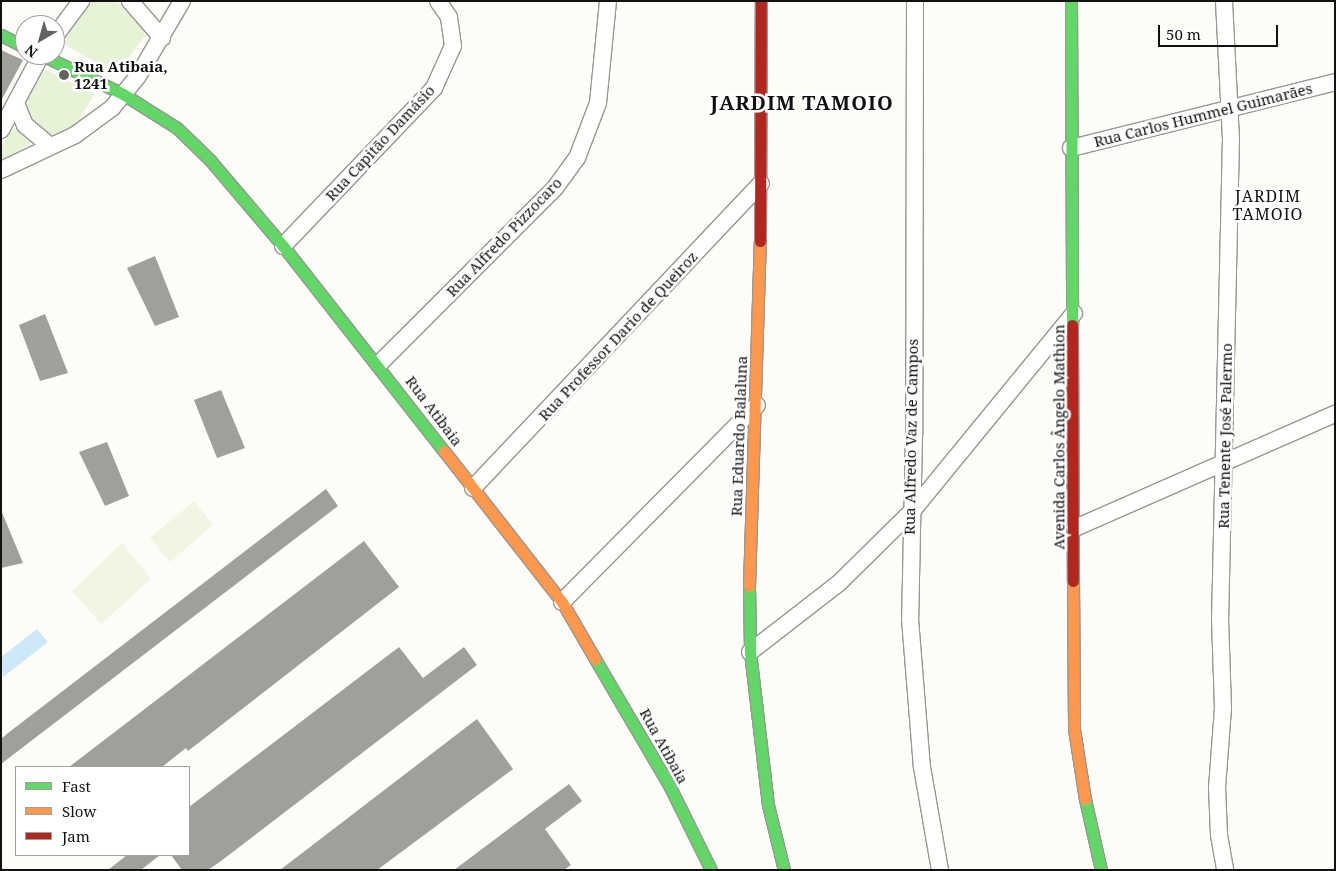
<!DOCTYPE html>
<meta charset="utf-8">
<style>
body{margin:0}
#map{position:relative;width:1336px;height:871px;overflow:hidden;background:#fdfcf7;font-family:"Noto Serif",serif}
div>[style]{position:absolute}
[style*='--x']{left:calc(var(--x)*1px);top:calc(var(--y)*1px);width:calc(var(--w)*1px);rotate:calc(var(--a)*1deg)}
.green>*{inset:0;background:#e7f3d7}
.pitch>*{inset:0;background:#f0f6e1}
.water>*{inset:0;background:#cde8f7}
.building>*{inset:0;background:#a19f9c}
.roads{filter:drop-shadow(1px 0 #979795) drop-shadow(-1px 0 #979795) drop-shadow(0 1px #979795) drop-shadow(0 -1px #979795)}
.street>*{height:16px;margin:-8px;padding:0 8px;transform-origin:8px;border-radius:8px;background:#fffffe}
.fast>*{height:11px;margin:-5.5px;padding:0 5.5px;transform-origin:5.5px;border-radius:5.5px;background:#63d668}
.slow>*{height:11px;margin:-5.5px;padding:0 5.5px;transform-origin:5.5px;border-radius:5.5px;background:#ff974d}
.jam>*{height:11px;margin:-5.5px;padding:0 5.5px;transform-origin:5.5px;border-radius:5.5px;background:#b3261e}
.dots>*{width:14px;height:14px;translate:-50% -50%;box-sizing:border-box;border:2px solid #fff;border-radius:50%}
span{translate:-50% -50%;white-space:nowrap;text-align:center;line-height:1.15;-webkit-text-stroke:5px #fff;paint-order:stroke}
.poi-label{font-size:15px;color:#111;font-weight:700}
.left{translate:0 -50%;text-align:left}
.street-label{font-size:15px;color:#111}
.neighbourhood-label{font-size:16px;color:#111;letter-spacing:1px}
.district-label{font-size:20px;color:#111;font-weight:700;letter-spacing:1px}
.frame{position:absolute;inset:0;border:2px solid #111;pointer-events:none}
.legend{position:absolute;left:15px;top:766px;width:175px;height:90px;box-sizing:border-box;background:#fff;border:1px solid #a0a0a0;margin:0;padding:6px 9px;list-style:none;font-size:15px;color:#111}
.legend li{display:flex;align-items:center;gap:10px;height:25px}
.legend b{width:25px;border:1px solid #a0a0a0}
.north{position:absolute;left:15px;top:15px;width:50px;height:50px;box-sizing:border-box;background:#fff;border:1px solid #a0a0a0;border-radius:50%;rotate:218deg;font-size:14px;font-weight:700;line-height:20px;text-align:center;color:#111}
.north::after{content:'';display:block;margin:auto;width:18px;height:22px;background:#646362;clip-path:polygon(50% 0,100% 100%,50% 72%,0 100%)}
.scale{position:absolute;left:1158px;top:25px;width:120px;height:22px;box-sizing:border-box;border:2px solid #111;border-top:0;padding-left:6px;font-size:15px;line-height:18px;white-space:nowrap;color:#111;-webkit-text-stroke:4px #fff;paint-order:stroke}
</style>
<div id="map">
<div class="green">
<div style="clip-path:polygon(92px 1px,115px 1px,123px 5px,143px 26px,145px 36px,116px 74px,62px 43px)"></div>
<div style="clip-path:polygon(42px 68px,95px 94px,74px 127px,53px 136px,45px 133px,23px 114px,26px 94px)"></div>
<div style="clip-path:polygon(14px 128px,31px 143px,1px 162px,1px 146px)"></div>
</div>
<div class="pitch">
<div style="clip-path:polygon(194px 501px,213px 525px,170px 562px,150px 538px)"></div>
<div style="clip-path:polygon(122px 543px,151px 579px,101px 624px,72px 591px)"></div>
</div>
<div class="water">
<div style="clip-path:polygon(37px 629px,48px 642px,3px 677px,1px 657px)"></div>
</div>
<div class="building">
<div style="clip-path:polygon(1px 50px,23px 60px,1px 101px)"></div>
<div style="clip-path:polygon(155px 256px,179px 317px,155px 326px,127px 268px)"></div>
<div style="clip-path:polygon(45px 314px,68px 373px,40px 381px,19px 325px)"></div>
<div style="clip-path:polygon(221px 390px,245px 448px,217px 458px,194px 400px)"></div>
<div style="clip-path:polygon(107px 442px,129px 496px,105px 506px,79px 452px)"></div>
<div style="clip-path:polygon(326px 489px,338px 506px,1px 764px,1px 739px,8px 733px)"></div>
<div style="clip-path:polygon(1px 510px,23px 563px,1px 568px)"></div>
<div style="clip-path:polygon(364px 541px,399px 587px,188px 751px,186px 748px,162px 767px,69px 767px)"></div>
<div style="clip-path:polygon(399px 647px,423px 678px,464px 647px,477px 665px,221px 861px,208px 870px,182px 870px,171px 855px,189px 855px,189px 807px)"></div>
<div style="clip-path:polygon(477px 719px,513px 769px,377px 870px,280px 870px)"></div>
<div style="clip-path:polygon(569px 784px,582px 801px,545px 829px,571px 865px,564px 870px,454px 870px)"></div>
<div style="clip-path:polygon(127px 855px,160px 855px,141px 870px,108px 870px)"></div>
</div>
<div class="roads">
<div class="street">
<div style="--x:130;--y:1;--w:49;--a:49.1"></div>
<div style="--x:915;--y:1;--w:434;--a:90.1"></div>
<div style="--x:914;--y:435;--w:184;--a:91.2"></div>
<div style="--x:910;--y:619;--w:148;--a:85.4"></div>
<div style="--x:922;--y:767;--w:105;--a:80.1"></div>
<div style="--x:1224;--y:1;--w:137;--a:87.1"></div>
<div style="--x:1231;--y:138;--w:480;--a:91.3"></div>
<div style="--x:1220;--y:618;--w:90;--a:88.1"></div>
<div style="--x:1223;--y:708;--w:79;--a:94.3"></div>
<div style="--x:1217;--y:787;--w:48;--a:87.6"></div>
<div style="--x:1219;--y:835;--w:36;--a:80"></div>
<div style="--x:55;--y:36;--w:44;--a:-53.4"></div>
<div style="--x:16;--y:103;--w:24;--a:68"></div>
<div style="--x:25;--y:125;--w:33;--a:40"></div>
<div style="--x:1;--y:130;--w:85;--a:-61.9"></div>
<div style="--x:1071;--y:148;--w:272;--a:-14"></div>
<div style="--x:1;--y:170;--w:82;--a:-25.3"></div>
<div style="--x:75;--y:135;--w:46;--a:-36.1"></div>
<div style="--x:112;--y:108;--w:41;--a:-50.9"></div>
<div style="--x:138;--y:76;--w:87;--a:-59.6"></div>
<div style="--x:283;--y:246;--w:219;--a:-46.3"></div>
<div style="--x:434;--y:88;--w:46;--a:-65.7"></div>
<div style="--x:453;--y:46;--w:29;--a:-98"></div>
<div style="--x:449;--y:17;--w:19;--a:-125"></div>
<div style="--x:379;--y:364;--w:249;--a:-45"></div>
<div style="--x:555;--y:188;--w:37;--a:-54"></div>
<div style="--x:577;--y:158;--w:59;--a:-69.1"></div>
<div style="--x:598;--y:103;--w:102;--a:-84.4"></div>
<div style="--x:473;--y:488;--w:419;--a:-46.6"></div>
<div style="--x:1075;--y:528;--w:284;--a:-23.7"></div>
<div style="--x:562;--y:602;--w:277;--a:-45.3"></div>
<div style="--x:750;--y:652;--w:113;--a:-37.8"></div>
<div style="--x:839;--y:583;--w:104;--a:-44.6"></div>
<div style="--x:913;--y:510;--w:254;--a:-50.7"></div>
</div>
<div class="fast">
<div style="--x:1071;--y:1;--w:324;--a:89.8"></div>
<div style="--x:1;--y:35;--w:27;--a:27"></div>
<div style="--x:42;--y:55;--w:90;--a:25.7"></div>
<div style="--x:123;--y:94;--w:64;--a:32.2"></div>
<div style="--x:177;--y:128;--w:46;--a:44.1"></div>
<div style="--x:210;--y:160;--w:113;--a:49.7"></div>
<div style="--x:283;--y:246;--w:261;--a:51.9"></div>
<div style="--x:749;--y:586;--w:66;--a:89.1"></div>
<div style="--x:750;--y:652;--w:154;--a:83.3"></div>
<div style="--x:768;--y:805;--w:67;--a:76.2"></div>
<div style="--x:595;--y:659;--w:148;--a:59.6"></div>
<div style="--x:670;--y:787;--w:93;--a:63.7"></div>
<div style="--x:1085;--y:799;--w:73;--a:77.3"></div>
</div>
<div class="slow">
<div style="--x:444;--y:451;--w:192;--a:52"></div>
<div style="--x:562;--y:602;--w:66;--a:59.9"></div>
<div style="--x:1073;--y:581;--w:148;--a:89.6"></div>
<div style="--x:1074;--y:729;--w:71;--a:81.1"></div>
<div style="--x:749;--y:586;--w:345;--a:-88.2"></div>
</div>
<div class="jam">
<div style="--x:760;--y:241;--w:240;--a:-89.8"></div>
<div style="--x:1072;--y:325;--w:256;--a:89.8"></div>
</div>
</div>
<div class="dots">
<div style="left:64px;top:75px;background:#646362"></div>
</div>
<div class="poi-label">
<span class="left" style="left:74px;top:75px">Rua Atibaia,<br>1241</span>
</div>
<div class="street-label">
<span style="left:1203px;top:115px;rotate:-14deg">Rua Carlos Hummel Guimarães</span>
<span style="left:380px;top:143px;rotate:-47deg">Rua Capitão Damásio</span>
<span style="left:504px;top:237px;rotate:-46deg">Rua Alfredo Pizzocaro</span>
<span style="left:618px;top:336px;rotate:-47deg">Rua Professor Dario de Queiroz</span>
<span style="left:434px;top:411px;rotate:53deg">Rua Atibaia</span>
<span style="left:739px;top:436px;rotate:-88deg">Rua Eduardo Balaluna</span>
<span style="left:1225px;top:436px;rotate:-89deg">Rua Tenente José Palermo</span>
<span style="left:911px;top:437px;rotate:-89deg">Rua Alfredo Vaz de Campos</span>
<span style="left:1059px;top:437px;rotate:-90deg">Avenida Carlos Ângelo Mathion</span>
<span style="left:664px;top:746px;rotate:61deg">Rua Atibaia</span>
</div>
<div class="neighbourhood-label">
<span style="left:1268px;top:205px">JARDIM<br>TAMOIO</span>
</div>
<div class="district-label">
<span style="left:802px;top:102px">JARDIM TAMOIO</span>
</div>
<div class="frame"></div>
<ul class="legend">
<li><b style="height:6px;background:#63d668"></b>Fast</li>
<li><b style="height:6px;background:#ff974d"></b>Slow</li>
<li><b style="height:6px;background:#b3261e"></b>Jam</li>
</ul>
<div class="north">N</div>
<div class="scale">50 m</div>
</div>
